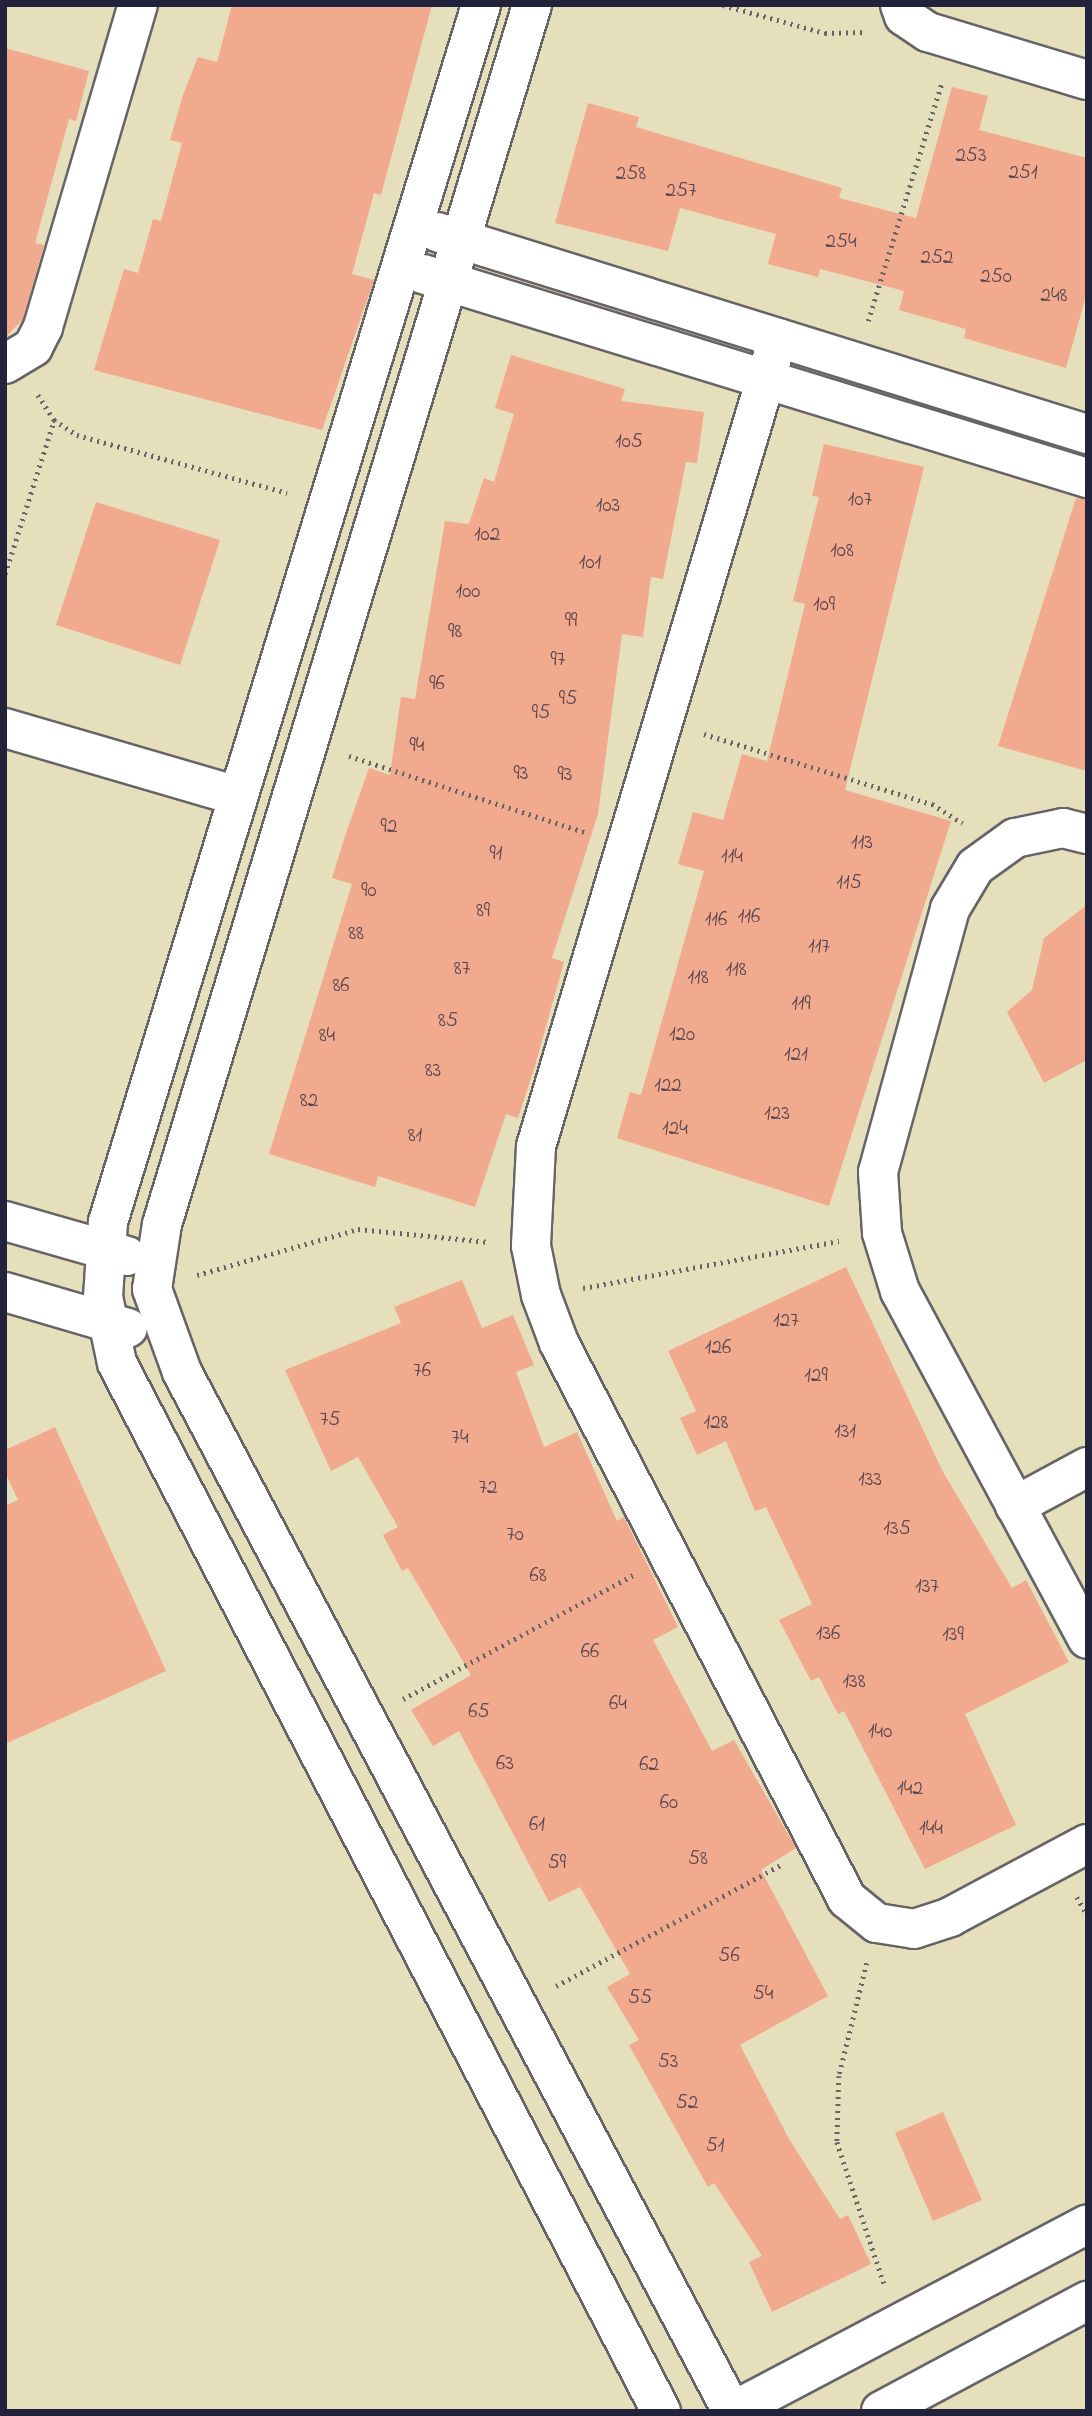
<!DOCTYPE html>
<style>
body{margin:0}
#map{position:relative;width:1092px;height:2416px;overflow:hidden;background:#e6dfbb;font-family:"Indie Flower",sans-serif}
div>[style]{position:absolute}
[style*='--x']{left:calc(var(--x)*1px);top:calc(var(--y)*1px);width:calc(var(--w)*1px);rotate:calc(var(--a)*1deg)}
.building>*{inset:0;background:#f1aa8d}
.path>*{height:4.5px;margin-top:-2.25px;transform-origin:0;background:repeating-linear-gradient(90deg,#676468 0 2px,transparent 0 7px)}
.roads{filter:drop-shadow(2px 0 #676468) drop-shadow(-2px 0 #676468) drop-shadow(0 2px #676468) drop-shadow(0 -2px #676468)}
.minor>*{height:38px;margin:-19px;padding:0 19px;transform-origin:19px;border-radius:19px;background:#fff}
span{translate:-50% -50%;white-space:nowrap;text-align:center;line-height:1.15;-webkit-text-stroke:5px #fff;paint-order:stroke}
.number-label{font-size:21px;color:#564450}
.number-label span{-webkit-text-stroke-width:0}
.frame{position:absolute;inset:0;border:7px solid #22223b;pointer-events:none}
</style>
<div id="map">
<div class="building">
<div style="clip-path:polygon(232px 5px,432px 5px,381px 195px,374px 193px,352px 274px,374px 280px,322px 430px,94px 370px,124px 269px,138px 273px,153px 219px,161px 221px,182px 143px,170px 140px,183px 95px,198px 57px,217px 62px)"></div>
<div style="clip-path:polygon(5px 48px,89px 71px,76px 121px,69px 119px,35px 243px,44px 245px,23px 319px,5px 338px)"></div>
<div style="clip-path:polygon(952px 87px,988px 96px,979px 130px,1087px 158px,1087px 292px,1066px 368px,964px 338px,966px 329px,899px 310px,904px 291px,820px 269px,818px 277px,768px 264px,776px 234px,680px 208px,668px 251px,555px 223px,588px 103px,639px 117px,636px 127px,842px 188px,839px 198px,916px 218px)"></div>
<div style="clip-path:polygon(511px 355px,625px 389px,621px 401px,704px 412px,697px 463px,686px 462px,663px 579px,651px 577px,643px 637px,622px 634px,598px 814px,552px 958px,564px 962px,535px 1066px,518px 1118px,506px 1114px,475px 1207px,378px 1176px,375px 1187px,269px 1154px,352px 884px,332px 878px,346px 833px,369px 768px,390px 775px,401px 697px,415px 699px,445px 521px,469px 524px,484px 478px,494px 482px,514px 414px,495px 408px)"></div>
<div style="clip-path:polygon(824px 444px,924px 467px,845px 790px,951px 821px,829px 1206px,617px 1138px,630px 1092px,641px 1095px,704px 871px,678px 864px,693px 812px,723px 820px,742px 754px,767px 761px,805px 604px,793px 601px,819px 497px,812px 496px)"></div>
<div style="clip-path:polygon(1076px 498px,1087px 499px,1087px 771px,998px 746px)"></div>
<div style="clip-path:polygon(96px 502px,220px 540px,180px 665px,56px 625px)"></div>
<div style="clip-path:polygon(1087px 905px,1087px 1060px,1044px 1083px,1007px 1012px,1032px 990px,1044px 938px)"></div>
<div style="clip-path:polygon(846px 1267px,943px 1472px,1012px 1588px,1026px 1580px,1069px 1662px,965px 1714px,1016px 1825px,925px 1869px,844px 1711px,838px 1714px,819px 1677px,811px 1681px,779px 1620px,812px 1604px,766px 1507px,755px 1511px,726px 1441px,697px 1455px,680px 1418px,696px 1411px,668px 1351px)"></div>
<div style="clip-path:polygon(462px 1280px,482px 1328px,513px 1315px,534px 1365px,516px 1372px,544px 1447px,577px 1432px,617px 1521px,624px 1517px,678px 1627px,653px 1640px,712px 1751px,734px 1740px,796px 1848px,761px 1870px,828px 1996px,740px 2045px,789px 2139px,840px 2219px,848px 2215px,871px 2264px,772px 2312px,749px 2262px,762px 2256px,714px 2183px,708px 2187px,629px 2045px,639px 2040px,607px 1987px,630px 1974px,580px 1887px,549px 1902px,459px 1731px,433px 1746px,411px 1710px,471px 1675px,408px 1568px,402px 1571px,383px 1535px,398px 1527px,358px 1457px,331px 1471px,285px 1370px,401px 1323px,394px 1307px)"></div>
<div style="clip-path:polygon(55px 1427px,166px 1671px,5px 1744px,5px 1506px,18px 1500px,5px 1472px,5px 1450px)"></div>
<div style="clip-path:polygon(943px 2112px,982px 2200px,933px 2221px,895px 2133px)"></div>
</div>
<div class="path">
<div style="--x:723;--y:5;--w:106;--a:15.4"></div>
<div style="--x:825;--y:33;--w:40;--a:-1.4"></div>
<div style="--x:868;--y:321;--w:250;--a:-72.8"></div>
<div style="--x:38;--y:395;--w:30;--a:57"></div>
<div style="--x:54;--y:420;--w:27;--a:33"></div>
<div style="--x:77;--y:435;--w:218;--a:15.4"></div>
<div style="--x:5;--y:574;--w:162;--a:-72.3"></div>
<div style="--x:704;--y:734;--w:239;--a:17.1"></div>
<div style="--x:932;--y:804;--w:36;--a:32"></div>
<div style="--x:349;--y:756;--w:250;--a:17.9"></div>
<div style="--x:197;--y:1275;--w:167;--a:-15.9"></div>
<div style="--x:358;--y:1229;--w:132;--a:5.7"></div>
<div style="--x:583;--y:1288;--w:260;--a:-10.4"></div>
<div style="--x:403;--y:1699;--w:261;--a:-28.3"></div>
<div style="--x:1077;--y:1897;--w:20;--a:60"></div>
<div style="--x:867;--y:1963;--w:116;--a:103.9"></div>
<div style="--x:839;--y:2076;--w:66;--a:91.7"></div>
<div style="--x:837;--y:2142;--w:149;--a:71.6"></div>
<div style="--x:556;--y:1986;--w:258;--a:-28.3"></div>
</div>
<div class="roads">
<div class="minor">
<div style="--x:481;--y:5;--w:1273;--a:107.04"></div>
<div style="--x:108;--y:1222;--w:75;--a:93.8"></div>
<div style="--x:103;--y:1297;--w:67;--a:78"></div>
<div style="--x:117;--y:1363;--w:1181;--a:62.57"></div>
<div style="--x:532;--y:5;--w:1274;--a:106.88"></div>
<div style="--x:162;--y:1224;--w:66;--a:98.7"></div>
<div style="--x:152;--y:1289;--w:88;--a:70.1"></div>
<div style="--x:182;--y:1372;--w:1176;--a:62.11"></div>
<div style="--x:900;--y:5;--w:12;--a:70"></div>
<div style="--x:904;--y:16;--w:29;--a:34"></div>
<div style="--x:928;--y:32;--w:166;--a:16.8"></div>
<div style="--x:437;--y:232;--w:681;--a:17.26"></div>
<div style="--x:423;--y:274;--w:695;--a:17.08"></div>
<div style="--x:778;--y:338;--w:843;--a:106.67"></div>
<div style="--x:536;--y:1146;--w:100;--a:92.9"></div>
<div style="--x:531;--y:1246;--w:50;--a:78.5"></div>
<div style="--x:541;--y:1295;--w:51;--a:69.4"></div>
<div style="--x:559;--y:1343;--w:626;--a:62.62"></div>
<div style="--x:847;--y:1899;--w:38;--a:39"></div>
<div style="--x:877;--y:1923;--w:37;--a:9"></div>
<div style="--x:914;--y:1929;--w:38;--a:-18"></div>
<div style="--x:950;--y:1917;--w:155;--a:-28.1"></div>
<div style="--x:5;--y:364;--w:33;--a:-31"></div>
<div style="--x:33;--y:347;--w:22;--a:-63"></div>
<div style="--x:43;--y:327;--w:336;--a:-73.6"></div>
<div style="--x:5;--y:728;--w:243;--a:16.3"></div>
<div style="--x:1087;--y:834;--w:25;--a:-166"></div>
<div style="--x:1063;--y:828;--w:49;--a:168.2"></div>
<div style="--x:1015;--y:838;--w:49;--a:144.1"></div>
<div style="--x:975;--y:867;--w:49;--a:120.8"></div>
<div style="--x:950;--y:909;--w:273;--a:105.3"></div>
<div style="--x:878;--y:1172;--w:61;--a:86.2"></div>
<div style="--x:882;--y:1233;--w:61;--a:72.8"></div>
<div style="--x:900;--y:1291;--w:395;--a:61.7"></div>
<div style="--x:5;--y:1221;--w:127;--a:16"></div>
<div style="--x:5;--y:1292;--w:128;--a:16.3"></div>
<div style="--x:1015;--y:1506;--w:82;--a:-28.4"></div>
<div style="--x:733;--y:2411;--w:400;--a:-27.8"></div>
<div style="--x:881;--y:2411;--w:234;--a:-28.1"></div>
</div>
</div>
<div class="number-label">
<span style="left:971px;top:156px">253</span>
<span style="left:1023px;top:173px">251</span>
<span style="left:631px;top:174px">258</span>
<span style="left:681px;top:191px">257</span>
<span style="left:841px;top:242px">254</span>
<span style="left:937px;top:258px">252</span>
<span style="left:996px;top:277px">250</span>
<span style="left:1054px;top:296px">248</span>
<span style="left:629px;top:442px">105</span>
<span style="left:860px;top:500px">107</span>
<span style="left:608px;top:506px">103</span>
<span style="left:487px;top:535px">102</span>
<span style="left:842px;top:551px">108</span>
<span style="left:590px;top:563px">101</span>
<span style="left:468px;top:592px">100</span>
<span style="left:824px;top:605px">109</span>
<span style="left:571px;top:621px">99</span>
<span style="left:455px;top:632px">98</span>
<span style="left:558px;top:660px">97</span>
<span style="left:437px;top:684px">96</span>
<span style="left:568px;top:699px">95</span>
<span style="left:541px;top:713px">95</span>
<span style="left:417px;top:746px">94</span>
<span style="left:521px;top:774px">93</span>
<span style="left:565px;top:775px">93</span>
<span style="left:389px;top:827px">92</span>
<span style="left:862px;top:843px">113</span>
<span style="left:496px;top:854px">91</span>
<span style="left:732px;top:857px">114</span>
<span style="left:849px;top:883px">115</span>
<span style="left:369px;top:891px">90</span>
<span style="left:483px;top:911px">89</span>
<span style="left:749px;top:917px">116</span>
<span style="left:716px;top:920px">116</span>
<span style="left:356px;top:934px">88</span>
<span style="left:819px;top:947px">117</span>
<span style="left:462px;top:969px">87</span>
<span style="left:736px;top:970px">118</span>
<span style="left:698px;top:978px">118</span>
<span style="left:341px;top:986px">86</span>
<span style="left:801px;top:1004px">119</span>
<span style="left:448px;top:1021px">85</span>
<span style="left:682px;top:1035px">120</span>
<span style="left:327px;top:1036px">84</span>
<span style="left:796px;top:1055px">121</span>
<span style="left:433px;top:1071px">83</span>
<span style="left:668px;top:1086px">122</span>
<span style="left:309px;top:1101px">82</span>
<span style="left:777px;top:1114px">123</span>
<span style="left:675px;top:1129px">124</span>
<span style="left:415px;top:1136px">81</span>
<span style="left:786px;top:1321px">127</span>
<span style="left:718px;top:1348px">126</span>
<span style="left:422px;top:1371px">76</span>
<span style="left:816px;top:1376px">129</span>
<span style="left:330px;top:1420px">75</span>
<span style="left:716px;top:1423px">128</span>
<span style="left:845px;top:1432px">131</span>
<span style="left:460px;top:1438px">74</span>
<span style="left:870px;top:1480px">133</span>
<span style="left:488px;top:1488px">72</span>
<span style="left:897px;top:1529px">135</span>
<span style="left:515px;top:1535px">70</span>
<span style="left:538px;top:1576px">68</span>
<span style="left:927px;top:1587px">137</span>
<span style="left:828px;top:1634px">136</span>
<span style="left:953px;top:1635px">139</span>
<span style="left:590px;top:1652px">66</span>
<span style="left:854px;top:1682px">138</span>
<span style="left:618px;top:1704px">64</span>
<span style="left:479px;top:1712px">65</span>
<span style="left:880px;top:1732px">140</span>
<span style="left:505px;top:1764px">63</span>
<span style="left:649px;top:1765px">62</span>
<span style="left:910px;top:1789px">142</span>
<span style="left:669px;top:1803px">60</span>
<span style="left:537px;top:1825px">61</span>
<span style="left:931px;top:1829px">144</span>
<span style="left:698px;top:1859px">58</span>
<span style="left:557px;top:1863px">59</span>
<span style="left:729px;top:1956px">56</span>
<span style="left:763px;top:1994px">54</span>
<span style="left:640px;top:1998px">55</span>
<span style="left:668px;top:2062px">53</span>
<span style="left:687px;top:2103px">52</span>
<span style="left:715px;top:2146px">51</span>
</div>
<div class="frame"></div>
</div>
